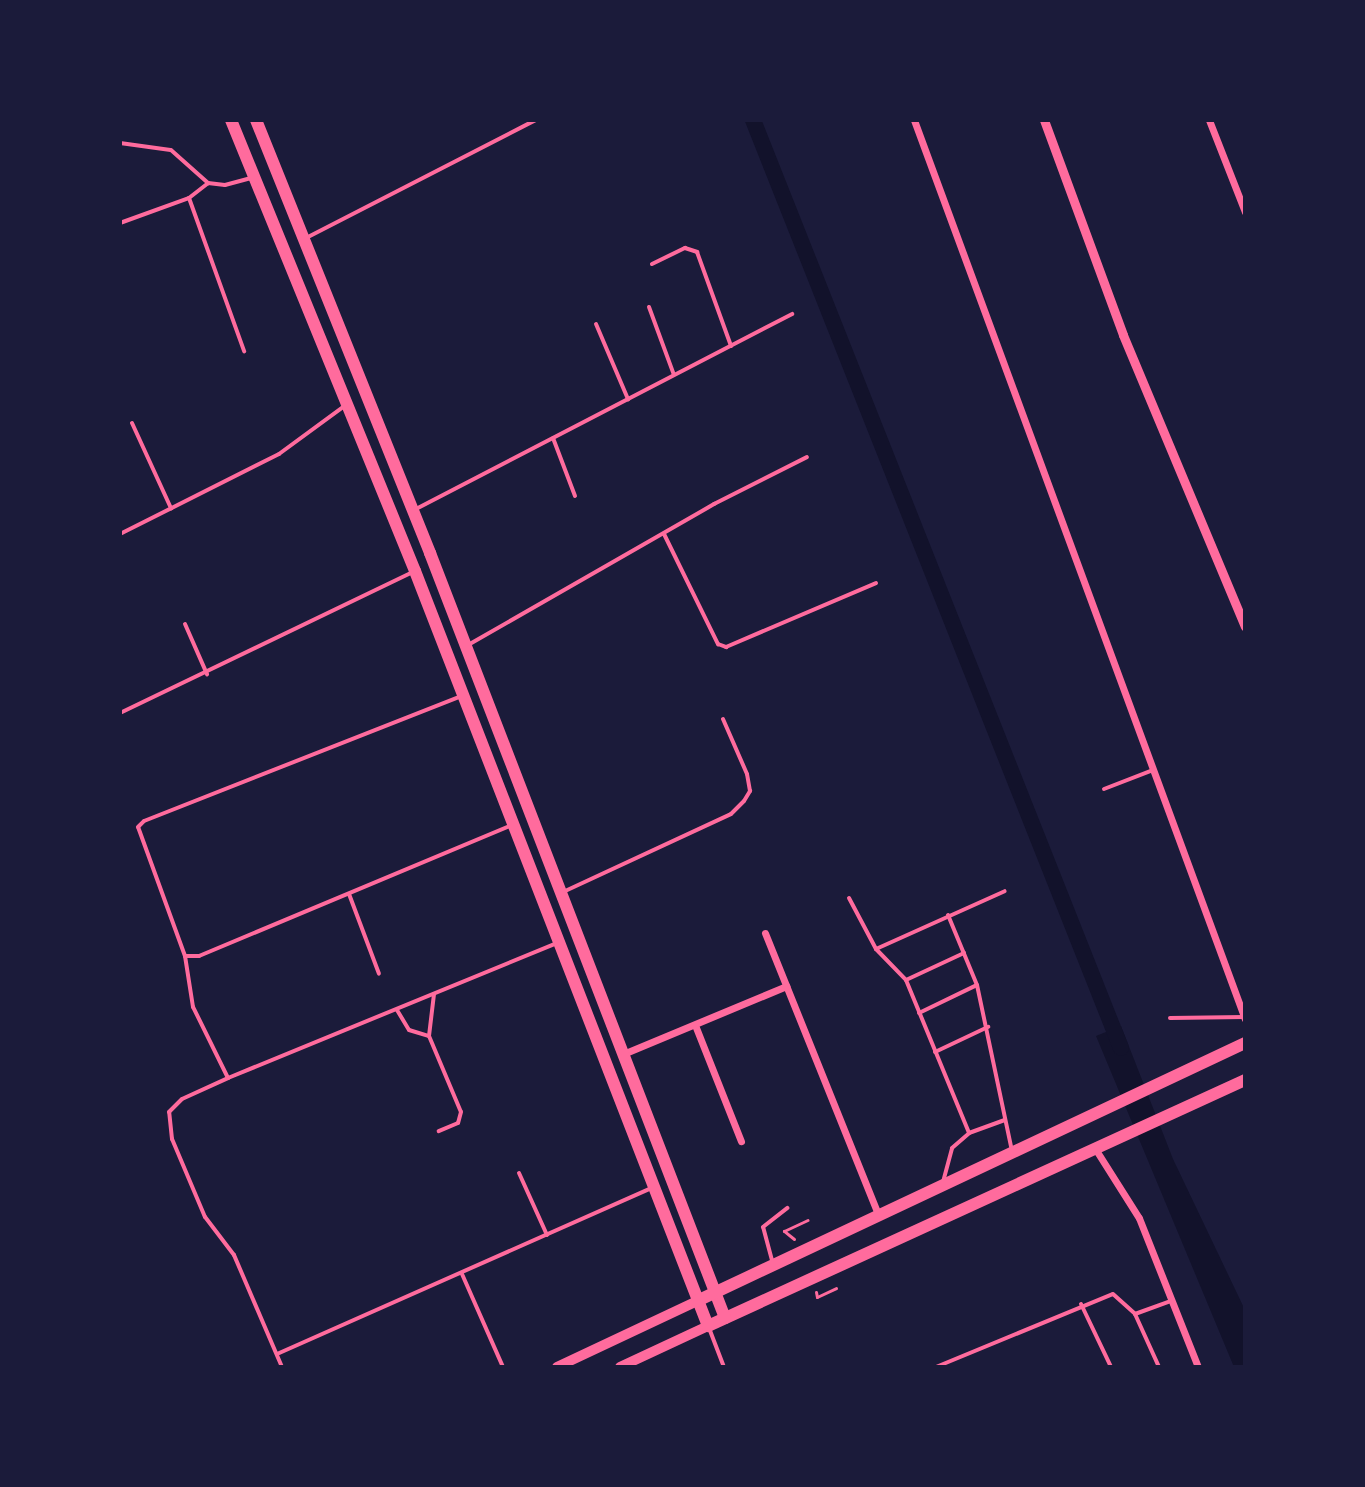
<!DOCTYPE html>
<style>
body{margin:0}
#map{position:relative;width:1365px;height:1487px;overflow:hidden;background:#1b1b3a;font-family:Lato,sans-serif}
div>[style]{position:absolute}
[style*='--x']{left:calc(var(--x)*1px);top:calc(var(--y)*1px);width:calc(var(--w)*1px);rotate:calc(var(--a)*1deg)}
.water>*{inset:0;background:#12122b}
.canal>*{height:16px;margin:-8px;padding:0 8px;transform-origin:8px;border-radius:8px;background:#12122b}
.path>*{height:3px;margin:-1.5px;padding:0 1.5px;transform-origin:1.5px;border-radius:1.5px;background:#ff6b9d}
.service>*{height:4px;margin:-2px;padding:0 2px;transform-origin:2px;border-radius:2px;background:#ff6b9d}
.minor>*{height:7px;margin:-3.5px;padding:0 3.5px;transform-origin:3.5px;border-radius:3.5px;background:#ff6b9d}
.tertiary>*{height:9px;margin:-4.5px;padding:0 4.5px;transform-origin:4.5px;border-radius:4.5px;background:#ff6b9d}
.secondary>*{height:10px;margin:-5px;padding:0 5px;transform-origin:5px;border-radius:5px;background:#ff6b9d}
.primary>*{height:12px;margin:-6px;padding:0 6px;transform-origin:6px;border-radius:6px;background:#ff6b9d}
span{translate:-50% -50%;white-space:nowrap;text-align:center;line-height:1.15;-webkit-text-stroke:8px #1b1b3a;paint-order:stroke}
.frame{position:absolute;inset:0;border:122px solid #1b1b3a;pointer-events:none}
</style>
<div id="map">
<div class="water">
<div style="clip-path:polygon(1121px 1026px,1173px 1159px,1245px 1310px,1245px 1367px,1234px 1367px,1096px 1036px)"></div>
</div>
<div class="canal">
<div style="--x:753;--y:120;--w:998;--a:68.37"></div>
</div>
<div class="path">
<div style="--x:794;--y:1239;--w:13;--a:-141"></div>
<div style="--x:784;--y:1231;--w:26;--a:-25"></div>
<div style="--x:816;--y:1292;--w:5;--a:79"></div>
<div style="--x:817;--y:1297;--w:21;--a:-25"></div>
</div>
<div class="service">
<div style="--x:120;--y:143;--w:51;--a:7.8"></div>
<div style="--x:171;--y:150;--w:50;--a:41.7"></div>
<div style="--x:208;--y:183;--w:17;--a:7"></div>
<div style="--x:225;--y:185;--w:27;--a:-15"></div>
<div style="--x:189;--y:198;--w:163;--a:70.2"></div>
<div style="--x:120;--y:223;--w:73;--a:-19.9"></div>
<div style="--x:189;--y:198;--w:24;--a:-38"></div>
<div style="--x:306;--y:238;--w:259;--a:-27.2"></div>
<div style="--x:652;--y:264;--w:37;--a:-26"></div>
<div style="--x:685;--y:248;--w:13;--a:18"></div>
<div style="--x:697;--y:252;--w:100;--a:70.1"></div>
<div style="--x:649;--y:307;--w:72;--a:69.8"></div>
<div style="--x:596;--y:324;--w:82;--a:66.9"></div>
<div style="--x:132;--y:423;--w:94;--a:65.4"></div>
<div style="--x:553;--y:438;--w:62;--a:69.2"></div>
<div style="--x:414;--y:510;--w:426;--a:-27.4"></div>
<div style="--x:120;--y:534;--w:178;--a:-26.7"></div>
<div style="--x:279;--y:454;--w:83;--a:-36.2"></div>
<div style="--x:664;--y:534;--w:123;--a:63.9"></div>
<div style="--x:718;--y:644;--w:9;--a:21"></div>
<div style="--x:726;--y:647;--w:163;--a:-23.1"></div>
<div style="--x:185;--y:624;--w:55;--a:66.3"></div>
<div style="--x:468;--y:645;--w:284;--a:-29.8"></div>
<div style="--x:714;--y:504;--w:104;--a:-26.8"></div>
<div style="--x:120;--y:713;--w:325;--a:-25.7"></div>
<div style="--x:1104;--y:789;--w:53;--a:-21.2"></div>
<div style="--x:563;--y:892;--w:185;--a:-24.9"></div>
<div style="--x:731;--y:814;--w:18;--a:-45"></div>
<div style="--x:744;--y:801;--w:12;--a:-59"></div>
<div style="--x:750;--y:791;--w:17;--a:-100"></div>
<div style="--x:747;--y:774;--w:60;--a:-113.6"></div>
<div style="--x:349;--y:894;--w:85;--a:69.4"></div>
<div style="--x:849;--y:898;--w:58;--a:62.1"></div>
<div style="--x:876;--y:949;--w:43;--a:45.9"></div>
<div style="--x:906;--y:980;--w:165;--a:67.6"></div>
<div style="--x:948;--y:915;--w:76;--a:67.5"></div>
<div style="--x:977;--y:985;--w:170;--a:78.1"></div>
<div style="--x:876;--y:949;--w:141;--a:-24.2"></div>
<div style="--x:185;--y:956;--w:14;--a:0"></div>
<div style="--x:199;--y:956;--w:339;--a:-22.7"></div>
<div style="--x:906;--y:980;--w:64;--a:-25"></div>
<div style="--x:434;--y:994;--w:42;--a:96.8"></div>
<div style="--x:429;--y:1036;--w:82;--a:67.2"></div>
<div style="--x:461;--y:1112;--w:11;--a:105"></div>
<div style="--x:458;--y:1123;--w:21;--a:157"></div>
<div style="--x:397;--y:1010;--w:23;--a:59"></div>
<div style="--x:409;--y:1030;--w:21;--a:17"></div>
<div style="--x:919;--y:1013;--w:64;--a:-25.8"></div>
<div style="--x:1170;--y:1018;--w:74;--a:-0.8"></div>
<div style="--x:935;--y:1052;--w:59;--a:-25.3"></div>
<div style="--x:228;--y:1078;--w:79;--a:-116.2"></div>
<div style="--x:193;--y:1007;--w:52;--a:-98.9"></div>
<div style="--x:185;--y:956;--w:137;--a:-110"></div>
<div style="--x:138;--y:827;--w:8;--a:-45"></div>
<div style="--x:144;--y:821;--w:341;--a:-21.5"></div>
<div style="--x:519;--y:1173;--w:68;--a:65.7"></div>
<div style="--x:943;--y:1182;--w:35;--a:-75"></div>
<div style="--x:952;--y:1148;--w:23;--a:-41"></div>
<div style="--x:969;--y:1133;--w:38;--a:-20"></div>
<div style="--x:773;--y:1264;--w:38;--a:-105"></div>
<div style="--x:763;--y:1227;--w:31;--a:-38"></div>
<div style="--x:462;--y:1274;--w:102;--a:66.2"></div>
<div style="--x:1081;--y:1304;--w:70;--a:64.5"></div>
<div style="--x:1135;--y:1314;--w:37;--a:-20"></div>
<div style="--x:709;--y:1328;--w:42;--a:69"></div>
<div style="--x:277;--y:1354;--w:410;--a:-23.9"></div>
<div style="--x:282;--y:1367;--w:122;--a:-113.2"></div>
<div style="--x:234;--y:1255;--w:48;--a:-127.3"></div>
<div style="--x:205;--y:1217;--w:85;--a:-112.9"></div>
<div style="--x:172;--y:1139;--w:27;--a:-96"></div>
<div style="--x:169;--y:1112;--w:18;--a:-45"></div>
<div style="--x:182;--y:1099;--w:51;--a:-24.5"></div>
<div style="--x:228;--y:1078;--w:356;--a:-22.3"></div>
<div style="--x:936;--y:1367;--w:191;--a:-22.4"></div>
<div style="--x:1113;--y:1294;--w:30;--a:42"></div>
<div style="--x:1135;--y:1314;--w:58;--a:65.6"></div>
</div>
<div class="minor">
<div style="--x:914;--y:120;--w:958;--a:69.79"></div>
<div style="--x:1209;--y:120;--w:99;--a:68.6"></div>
<div style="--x:765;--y:933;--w:305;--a:68.1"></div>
<div style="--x:695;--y:1025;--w:125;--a:68.4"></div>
<div style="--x:623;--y:1054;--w:177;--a:-22.6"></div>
<div style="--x:1096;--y:1150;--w:80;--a:57.7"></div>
<div style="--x:1139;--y:1218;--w:160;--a:68.4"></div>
</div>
<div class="tertiary">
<div style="--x:1044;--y:120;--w:229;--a:69.8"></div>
<div style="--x:1123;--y:335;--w:316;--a:67.3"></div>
</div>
<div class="secondary">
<div style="--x:557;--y:1367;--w:155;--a:-25.2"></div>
<div style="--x:620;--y:1367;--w:97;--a:-25"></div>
</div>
<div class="primary">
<div style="--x:231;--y:120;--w:487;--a:67.8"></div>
<div style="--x:415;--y:571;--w:810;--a:68.79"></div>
<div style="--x:708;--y:1326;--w:591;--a:-24.61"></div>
<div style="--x:256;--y:120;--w:467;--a:68.1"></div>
<div style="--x:430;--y:553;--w:820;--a:68.91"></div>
<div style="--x:697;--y:1301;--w:606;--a:-25.21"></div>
</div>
<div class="frame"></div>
</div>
